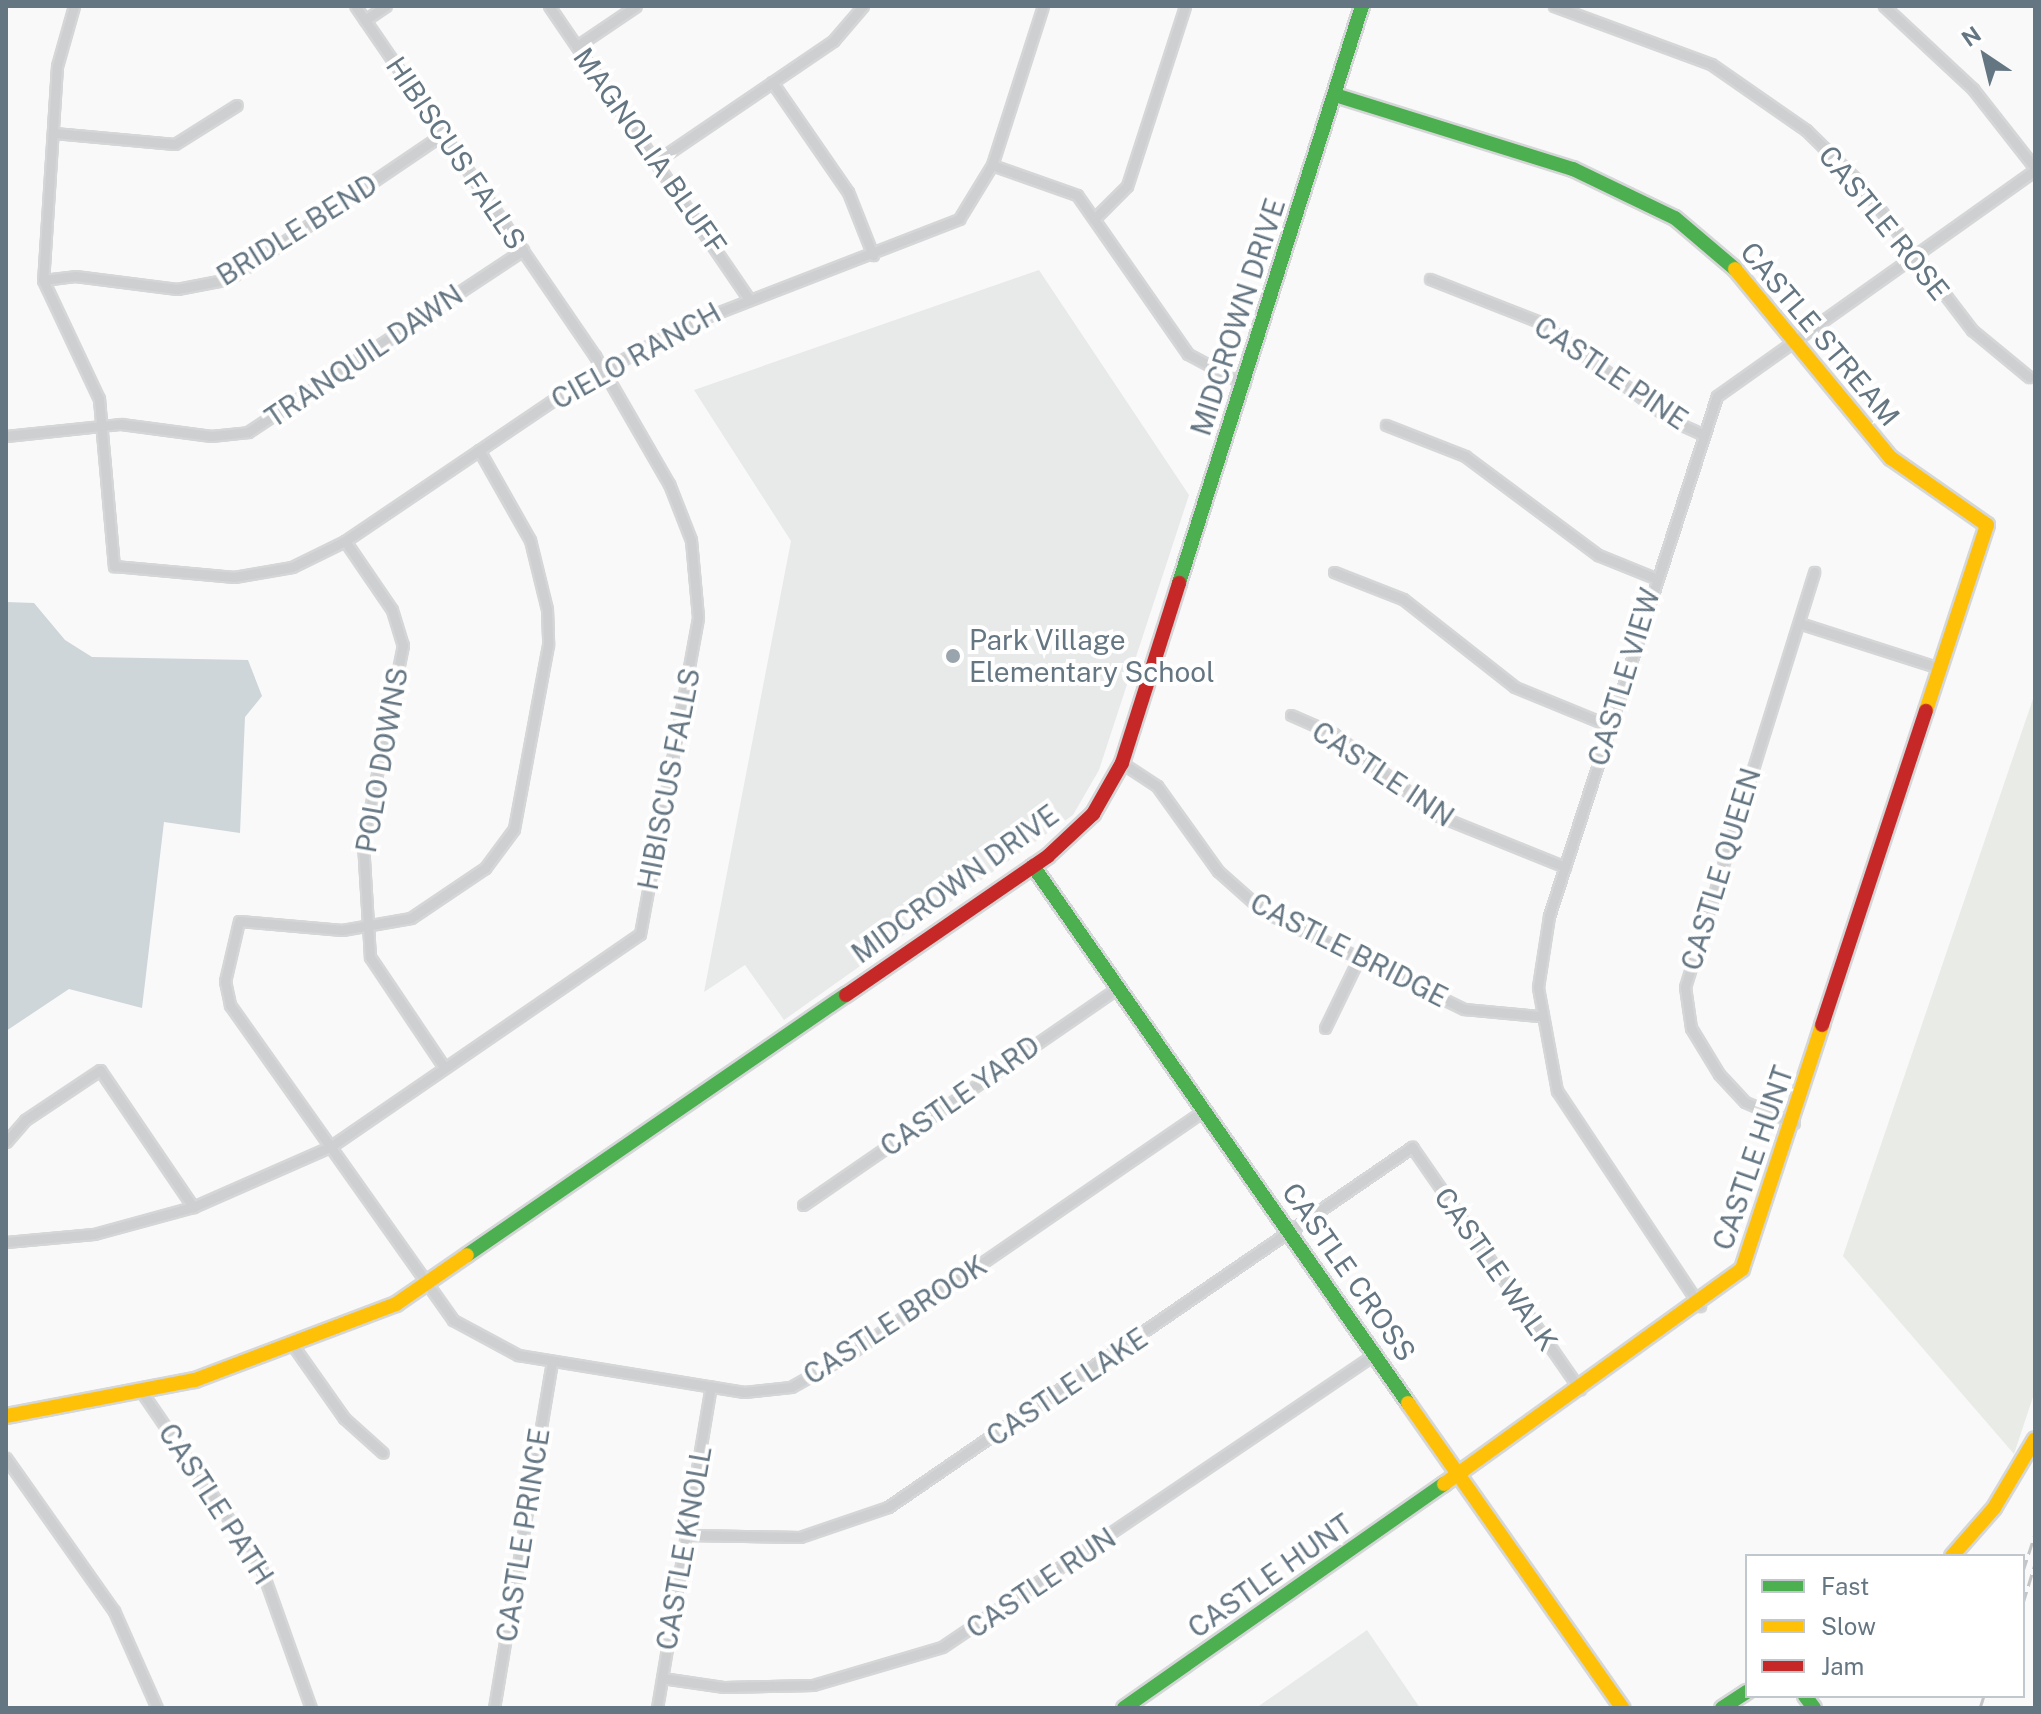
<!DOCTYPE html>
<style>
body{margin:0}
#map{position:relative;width:2041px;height:1714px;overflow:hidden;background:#f9f9f9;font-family:"Public Sans",sans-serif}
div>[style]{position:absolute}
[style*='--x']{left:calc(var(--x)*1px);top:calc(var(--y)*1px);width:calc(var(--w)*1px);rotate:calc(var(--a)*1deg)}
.built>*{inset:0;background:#e8e9e9}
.green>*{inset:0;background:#e8ebe6}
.water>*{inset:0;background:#ced6d9}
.roads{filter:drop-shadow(2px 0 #d5d6d7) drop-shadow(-2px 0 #d5d6d7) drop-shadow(0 2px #d5d6d7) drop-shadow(0 -2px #d5d6d7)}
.street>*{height:9px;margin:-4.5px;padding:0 4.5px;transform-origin:4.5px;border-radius:4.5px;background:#cecfd0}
.fast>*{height:14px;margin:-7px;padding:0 7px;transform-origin:7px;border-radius:7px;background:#4caf50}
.slow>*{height:14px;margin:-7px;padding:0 7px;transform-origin:7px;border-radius:7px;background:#ffc107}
.jam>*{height:14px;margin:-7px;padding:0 7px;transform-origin:7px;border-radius:7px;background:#c62828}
.rail>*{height:3px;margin-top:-1.5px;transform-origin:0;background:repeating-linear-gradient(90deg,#c3c5c6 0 12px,transparent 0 18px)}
.dots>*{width:22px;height:22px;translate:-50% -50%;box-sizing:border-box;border:4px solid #fff;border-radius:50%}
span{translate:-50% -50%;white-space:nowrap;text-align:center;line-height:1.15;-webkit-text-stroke:8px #fff;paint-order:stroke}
.street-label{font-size:28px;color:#657683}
.poi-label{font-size:28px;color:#657683}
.left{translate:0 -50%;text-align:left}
.frame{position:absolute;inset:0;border:8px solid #657683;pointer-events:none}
.legend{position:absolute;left:1745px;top:1554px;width:280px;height:144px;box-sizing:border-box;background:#fff;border:2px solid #c1c8cd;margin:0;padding:10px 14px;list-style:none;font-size:24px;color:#657683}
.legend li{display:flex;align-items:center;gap:16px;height:40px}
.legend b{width:40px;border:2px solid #c1c8cd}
.north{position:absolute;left:1945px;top:16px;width:80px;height:80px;-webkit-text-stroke:6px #fff;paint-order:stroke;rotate:325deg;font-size:22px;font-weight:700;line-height:32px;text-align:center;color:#657683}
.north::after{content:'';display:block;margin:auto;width:28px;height:36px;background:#657683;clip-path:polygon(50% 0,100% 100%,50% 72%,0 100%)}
</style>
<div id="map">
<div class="built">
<div style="clip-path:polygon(1039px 270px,1189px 495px,1099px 770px,1073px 815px,784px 1020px,745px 965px,704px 992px,791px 541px,694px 390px)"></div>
<div style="clip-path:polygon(1367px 1630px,1420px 1708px,1256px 1708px)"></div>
</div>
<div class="green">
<div style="clip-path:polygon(2035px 693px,2035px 1391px,2014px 1454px,1843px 1256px)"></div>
</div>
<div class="water">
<div style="clip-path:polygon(6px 602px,34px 603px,65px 640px,92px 657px,248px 660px,262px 696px,245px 717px,240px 833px,164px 822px,142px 1008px,69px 989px,6px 1031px)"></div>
</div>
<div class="roads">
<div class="street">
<div style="--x:74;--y:6;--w:62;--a:105.8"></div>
<div style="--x:57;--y:66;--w:214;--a:93.7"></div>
<div style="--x:43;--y:280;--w:132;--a:64.8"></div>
<div style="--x:99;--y:399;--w:168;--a:84.9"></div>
<div style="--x:114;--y:566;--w:121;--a:5.2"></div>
<div style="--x:234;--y:577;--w:59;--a:-9.8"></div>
<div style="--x:292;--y:567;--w:59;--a:-26.1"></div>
<div style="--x:345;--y:541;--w:273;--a:-34.1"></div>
<div style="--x:571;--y:388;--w:131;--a:-28.7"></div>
<div style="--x:686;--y:325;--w:293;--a:-21.2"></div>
<div style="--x:959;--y:219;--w:63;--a:-58.6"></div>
<div style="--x:992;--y:165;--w:167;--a:-72.2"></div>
<div style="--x:549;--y:6;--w:353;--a:55.7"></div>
<div style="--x:1554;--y:6;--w:167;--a:20.3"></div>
<div style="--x:1711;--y:64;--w:116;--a:34.8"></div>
<div style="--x:1806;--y:130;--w:76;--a:44.5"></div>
<div style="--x:1860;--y:183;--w:185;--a:52.7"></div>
<div style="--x:1972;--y:330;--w:74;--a:39.5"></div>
<div style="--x:1884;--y:6;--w:122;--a:43"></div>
<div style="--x:1973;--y:89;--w:100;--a:51.9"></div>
<div style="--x:365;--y:20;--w:25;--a:-34"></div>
<div style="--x:577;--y:46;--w:71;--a:-34.1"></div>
<div style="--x:772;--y:82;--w:134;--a:55.4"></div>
<div style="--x:848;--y:192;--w:68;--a:68.4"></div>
<div style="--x:54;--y:133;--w:121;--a:5.2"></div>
<div style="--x:175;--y:144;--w:73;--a:-32.2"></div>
<div style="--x:658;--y:160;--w:212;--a:-34.2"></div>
<div style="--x:833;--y:41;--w:46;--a:-49.4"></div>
<div style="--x:992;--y:165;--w:90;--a:19.4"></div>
<div style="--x:1077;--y:195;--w:194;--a:55.1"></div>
<div style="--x:1188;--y:354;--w:64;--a:28.2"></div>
<div style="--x:1096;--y:217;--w:44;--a:-45"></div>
<div style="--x:1127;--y:186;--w:189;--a:-72.1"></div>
<div style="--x:1430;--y:279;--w:118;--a:21.4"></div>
<div style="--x:1540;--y:322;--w:166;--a:36.7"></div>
<div style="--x:1673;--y:421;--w:32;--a:24"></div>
<div style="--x:43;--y:280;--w:32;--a:-7"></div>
<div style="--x:75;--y:276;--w:103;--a:7.3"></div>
<div style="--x:177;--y:289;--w:53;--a:-10.9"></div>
<div style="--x:229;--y:279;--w:258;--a:-34.1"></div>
<div style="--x:1386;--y:425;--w:85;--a:21.4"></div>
<div style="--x:1465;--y:456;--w:166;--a:36.7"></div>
<div style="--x:1598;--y:555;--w:61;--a:22"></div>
<div style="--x:6;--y:436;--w:116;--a:-6"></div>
<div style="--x:121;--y:424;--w:91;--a:7.6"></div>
<div style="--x:211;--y:436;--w:37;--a:-6"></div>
<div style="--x:248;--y:432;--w:330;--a:-33.5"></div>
<div style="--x:479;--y:450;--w:103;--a:60.5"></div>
<div style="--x:530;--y:540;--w:71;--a:76.2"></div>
<div style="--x:547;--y:609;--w:36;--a:88"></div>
<div style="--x:548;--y:645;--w:187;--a:100.5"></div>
<div style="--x:514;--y:829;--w:49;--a:126.6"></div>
<div style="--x:485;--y:868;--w:89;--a:146"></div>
<div style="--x:411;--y:918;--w:70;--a:170.1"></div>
<div style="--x:342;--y:930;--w:103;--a:-175"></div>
<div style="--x:239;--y:921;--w:62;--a:103.1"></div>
<div style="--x:225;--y:981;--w:25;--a:78"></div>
<div style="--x:230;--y:1005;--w:386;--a:54.7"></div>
<div style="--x:453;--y:1320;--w:74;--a:28.3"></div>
<div style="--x:518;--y:1355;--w:229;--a:9.3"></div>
<div style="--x:744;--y:1392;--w:47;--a:-6.1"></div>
<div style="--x:791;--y:1387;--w:69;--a:-29.5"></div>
<div style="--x:851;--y:1353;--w:429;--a:-34.5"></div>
<div style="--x:345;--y:541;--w:83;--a:55.7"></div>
<div style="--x:392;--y:610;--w:37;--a:73"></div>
<div style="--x:403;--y:645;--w:202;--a:101.4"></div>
<div style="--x:363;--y:843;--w:114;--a:86.5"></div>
<div style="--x:370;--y:957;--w:133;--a:56.1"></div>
<div style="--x:1334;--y:572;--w:74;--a:21.4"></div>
<div style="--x:1403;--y:599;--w:142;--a:38.2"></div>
<div style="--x:1515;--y:687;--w:103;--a:22.3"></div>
<div style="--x:1799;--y:623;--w:147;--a:17.8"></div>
<div style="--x:1291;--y:715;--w:47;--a:23.8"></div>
<div style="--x:1334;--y:734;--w:133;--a:38"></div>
<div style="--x:1439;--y:816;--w:136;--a:22"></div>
<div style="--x:1122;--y:763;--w:42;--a:33.3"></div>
<div style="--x:1157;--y:786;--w:105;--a:54.3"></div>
<div style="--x:1218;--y:871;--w:60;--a:41.6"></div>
<div style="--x:1263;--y:911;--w:224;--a:26"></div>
<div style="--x:1464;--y:1009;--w:75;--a:5.3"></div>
<div style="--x:1325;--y:1028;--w:76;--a:-64.1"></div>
<div style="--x:1794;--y:1123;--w:53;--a:-156.8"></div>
<div style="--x:1745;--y:1102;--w:38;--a:-133"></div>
<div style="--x:1719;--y:1074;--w:54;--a:-121.3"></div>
<div style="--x:1691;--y:1028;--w:41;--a:-98.3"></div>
<div style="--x:1685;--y:987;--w:435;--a:-72.7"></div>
<div style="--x:6;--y:1142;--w:29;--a:-49"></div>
<div style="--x:25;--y:1120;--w:90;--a:-33.7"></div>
<div style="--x:100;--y:1070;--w:166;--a:55.8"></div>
<div style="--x:803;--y:1205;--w:382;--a:-34.6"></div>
<div style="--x:6;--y:1242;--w:88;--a:-5.2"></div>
<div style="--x:94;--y:1234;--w:103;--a:-15.3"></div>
<div style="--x:193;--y:1207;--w:150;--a:-23.7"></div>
<div style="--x:330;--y:1147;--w:376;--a:-34.5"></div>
<div style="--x:640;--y:934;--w:322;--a:-79.6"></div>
<div style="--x:698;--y:617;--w:77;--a:-95.2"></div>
<div style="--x:691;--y:540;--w:60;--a:-111.4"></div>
<div style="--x:669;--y:484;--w:148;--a:-120"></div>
<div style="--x:595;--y:356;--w:424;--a:-124.4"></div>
<div style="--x:1700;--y:1306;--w:258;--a:-123.6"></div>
<div style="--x:1557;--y:1091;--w:106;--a:-100.4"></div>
<div style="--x:1538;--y:987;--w:72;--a:-81.2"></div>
<div style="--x:1549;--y:916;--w:546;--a:-72.1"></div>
<div style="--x:1717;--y:396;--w:390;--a:-35.4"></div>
<div style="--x:294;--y:1347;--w:87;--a:54.8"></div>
<div style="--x:344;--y:1418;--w:52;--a:41.9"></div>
<div style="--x:143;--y:1394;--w:207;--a:55.6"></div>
<div style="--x:260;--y:1565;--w:152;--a:70.4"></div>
<div style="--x:6;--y:1458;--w:187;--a:54.8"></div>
<div style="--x:114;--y:1611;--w:106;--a:66.1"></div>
<div style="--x:688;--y:1535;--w:112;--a:1"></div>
<div style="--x:800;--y:1537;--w:93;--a:-18.8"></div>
<div style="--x:888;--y:1507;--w:636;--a:-34.49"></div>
<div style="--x:1412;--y:1147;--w:295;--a:55.3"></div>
<div style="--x:662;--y:1678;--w:63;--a:8.3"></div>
<div style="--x:724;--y:1687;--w:89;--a:-1.3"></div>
<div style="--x:813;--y:1685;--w:134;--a:-16.4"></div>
<div style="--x:942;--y:1647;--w:523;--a:-34.09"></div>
<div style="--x:494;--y:1708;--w:352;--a:-80.5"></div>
<div style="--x:657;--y:1708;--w:326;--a:-80.5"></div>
</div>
<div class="fast">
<div style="--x:1335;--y:95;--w:249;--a:17.3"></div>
<div style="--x:1573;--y:169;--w:113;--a:25.7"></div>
<div style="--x:1675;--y:218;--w:79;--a:40.4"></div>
<div style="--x:1179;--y:583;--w:605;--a:-72.4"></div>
<div style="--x:1033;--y:866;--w:655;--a:55.07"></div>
<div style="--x:467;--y:1255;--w:460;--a:-34.5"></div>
<div style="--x:1805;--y:1696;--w:15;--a:53"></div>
<div style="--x:1124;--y:1708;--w:391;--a:-35"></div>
<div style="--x:1722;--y:1708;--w:30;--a:-33"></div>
</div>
<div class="slow">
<div style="--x:1735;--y:269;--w:245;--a:50.5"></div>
<div style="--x:1891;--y:458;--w:117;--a:34.9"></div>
<div style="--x:1987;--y:525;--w:196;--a:108.2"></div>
<div style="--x:1408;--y:1403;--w:373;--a:54.9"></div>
<div style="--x:6;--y:1416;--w:192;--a:-10.8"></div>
<div style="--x:195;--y:1380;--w:215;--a:-20.7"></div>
<div style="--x:396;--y:1304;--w:86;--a:-34.6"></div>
<div style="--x:1444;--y:1484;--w:367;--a:-35.8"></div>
<div style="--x:1742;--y:1269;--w:257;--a:-71.8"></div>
<div style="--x:1952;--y:1556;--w:64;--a:-48.8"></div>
<div style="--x:1994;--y:1508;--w:80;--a:-59.3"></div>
</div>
<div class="jam">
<div style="--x:846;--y:995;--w:245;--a:-34.5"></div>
<div style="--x:1048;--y:856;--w:62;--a:-43"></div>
<div style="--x:1093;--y:814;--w:59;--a:-60.4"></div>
<div style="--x:1122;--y:763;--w:189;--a:-72.4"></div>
<div style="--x:1822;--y:1025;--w:331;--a:-71.7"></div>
</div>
</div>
<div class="rail">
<div style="--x:2023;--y:1571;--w:40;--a:-72"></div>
<div style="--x:2023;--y:1603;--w:41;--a:-72.9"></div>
<div style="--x:1980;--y:1708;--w:13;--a:-72"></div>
</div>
<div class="dots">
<div style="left:953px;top:656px;background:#99a4ac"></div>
</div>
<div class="street-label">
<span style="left:650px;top:151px;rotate:55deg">MAGNOLIA BLUFF</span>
<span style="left:456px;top:153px;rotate:56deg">HIBISCUS FALLS</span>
<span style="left:1884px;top:223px;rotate:51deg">CASTLE ROSE</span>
<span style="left:297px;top:230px;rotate:-32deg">BRIDLE BEND</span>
<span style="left:1238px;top:317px;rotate:-72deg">MIDCROWN DRIVE</span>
<span style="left:1820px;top:334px;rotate:50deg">CASTLE STREAM</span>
<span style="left:364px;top:356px;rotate:-34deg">TRANQUIL DAWN</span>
<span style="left:636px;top:356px;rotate:-29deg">CIELO RANCH</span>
<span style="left:1611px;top:373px;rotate:34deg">CASTLE PINE</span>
<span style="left:1624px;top:677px;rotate:-73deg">CASTLE VIEW</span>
<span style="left:382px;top:760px;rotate:-80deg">POLO DOWNS</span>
<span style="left:1383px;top:774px;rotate:34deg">CASTLE INN</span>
<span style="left:669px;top:779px;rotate:-79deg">HIBISCUS FALLS</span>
<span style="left:1721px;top:869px;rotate:-73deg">CASTLE QUEEN</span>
<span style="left:955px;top:884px;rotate:-36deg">MIDCROWN DRIVE</span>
<span style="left:1349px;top:950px;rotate:27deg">CASTLE BRIDGE</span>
<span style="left:960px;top:1096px;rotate:-35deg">CASTLE YARD</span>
<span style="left:1753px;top:1158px;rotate:-71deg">CASTLE HUNT</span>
<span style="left:1496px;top:1269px;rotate:55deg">CASTLE WALK</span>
<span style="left:1349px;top:1272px;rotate:55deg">CASTLE CROSS</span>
<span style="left:895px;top:1320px;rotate:-33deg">CASTLE BROOK</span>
<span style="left:1067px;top:1387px;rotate:-34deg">CASTLE LAKE</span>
<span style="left:216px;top:1504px;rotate:57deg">CASTLE PATH</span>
<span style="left:523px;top:1535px;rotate:-81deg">CASTLE PRINCE</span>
<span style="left:684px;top:1548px;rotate:-80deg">CASTLE KNOLL</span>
<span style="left:1270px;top:1576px;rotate:-35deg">CASTLE HUNT</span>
<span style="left:1041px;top:1583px;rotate:-34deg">CASTLE RUN</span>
</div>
<div class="poi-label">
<span class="left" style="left:969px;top:656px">Park Village<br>Elementary School</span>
</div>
<div class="frame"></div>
<ul class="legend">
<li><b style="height:10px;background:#4caf50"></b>Fast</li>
<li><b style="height:10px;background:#ffc107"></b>Slow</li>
<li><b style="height:10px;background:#c62828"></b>Jam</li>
</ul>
<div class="north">N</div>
</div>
